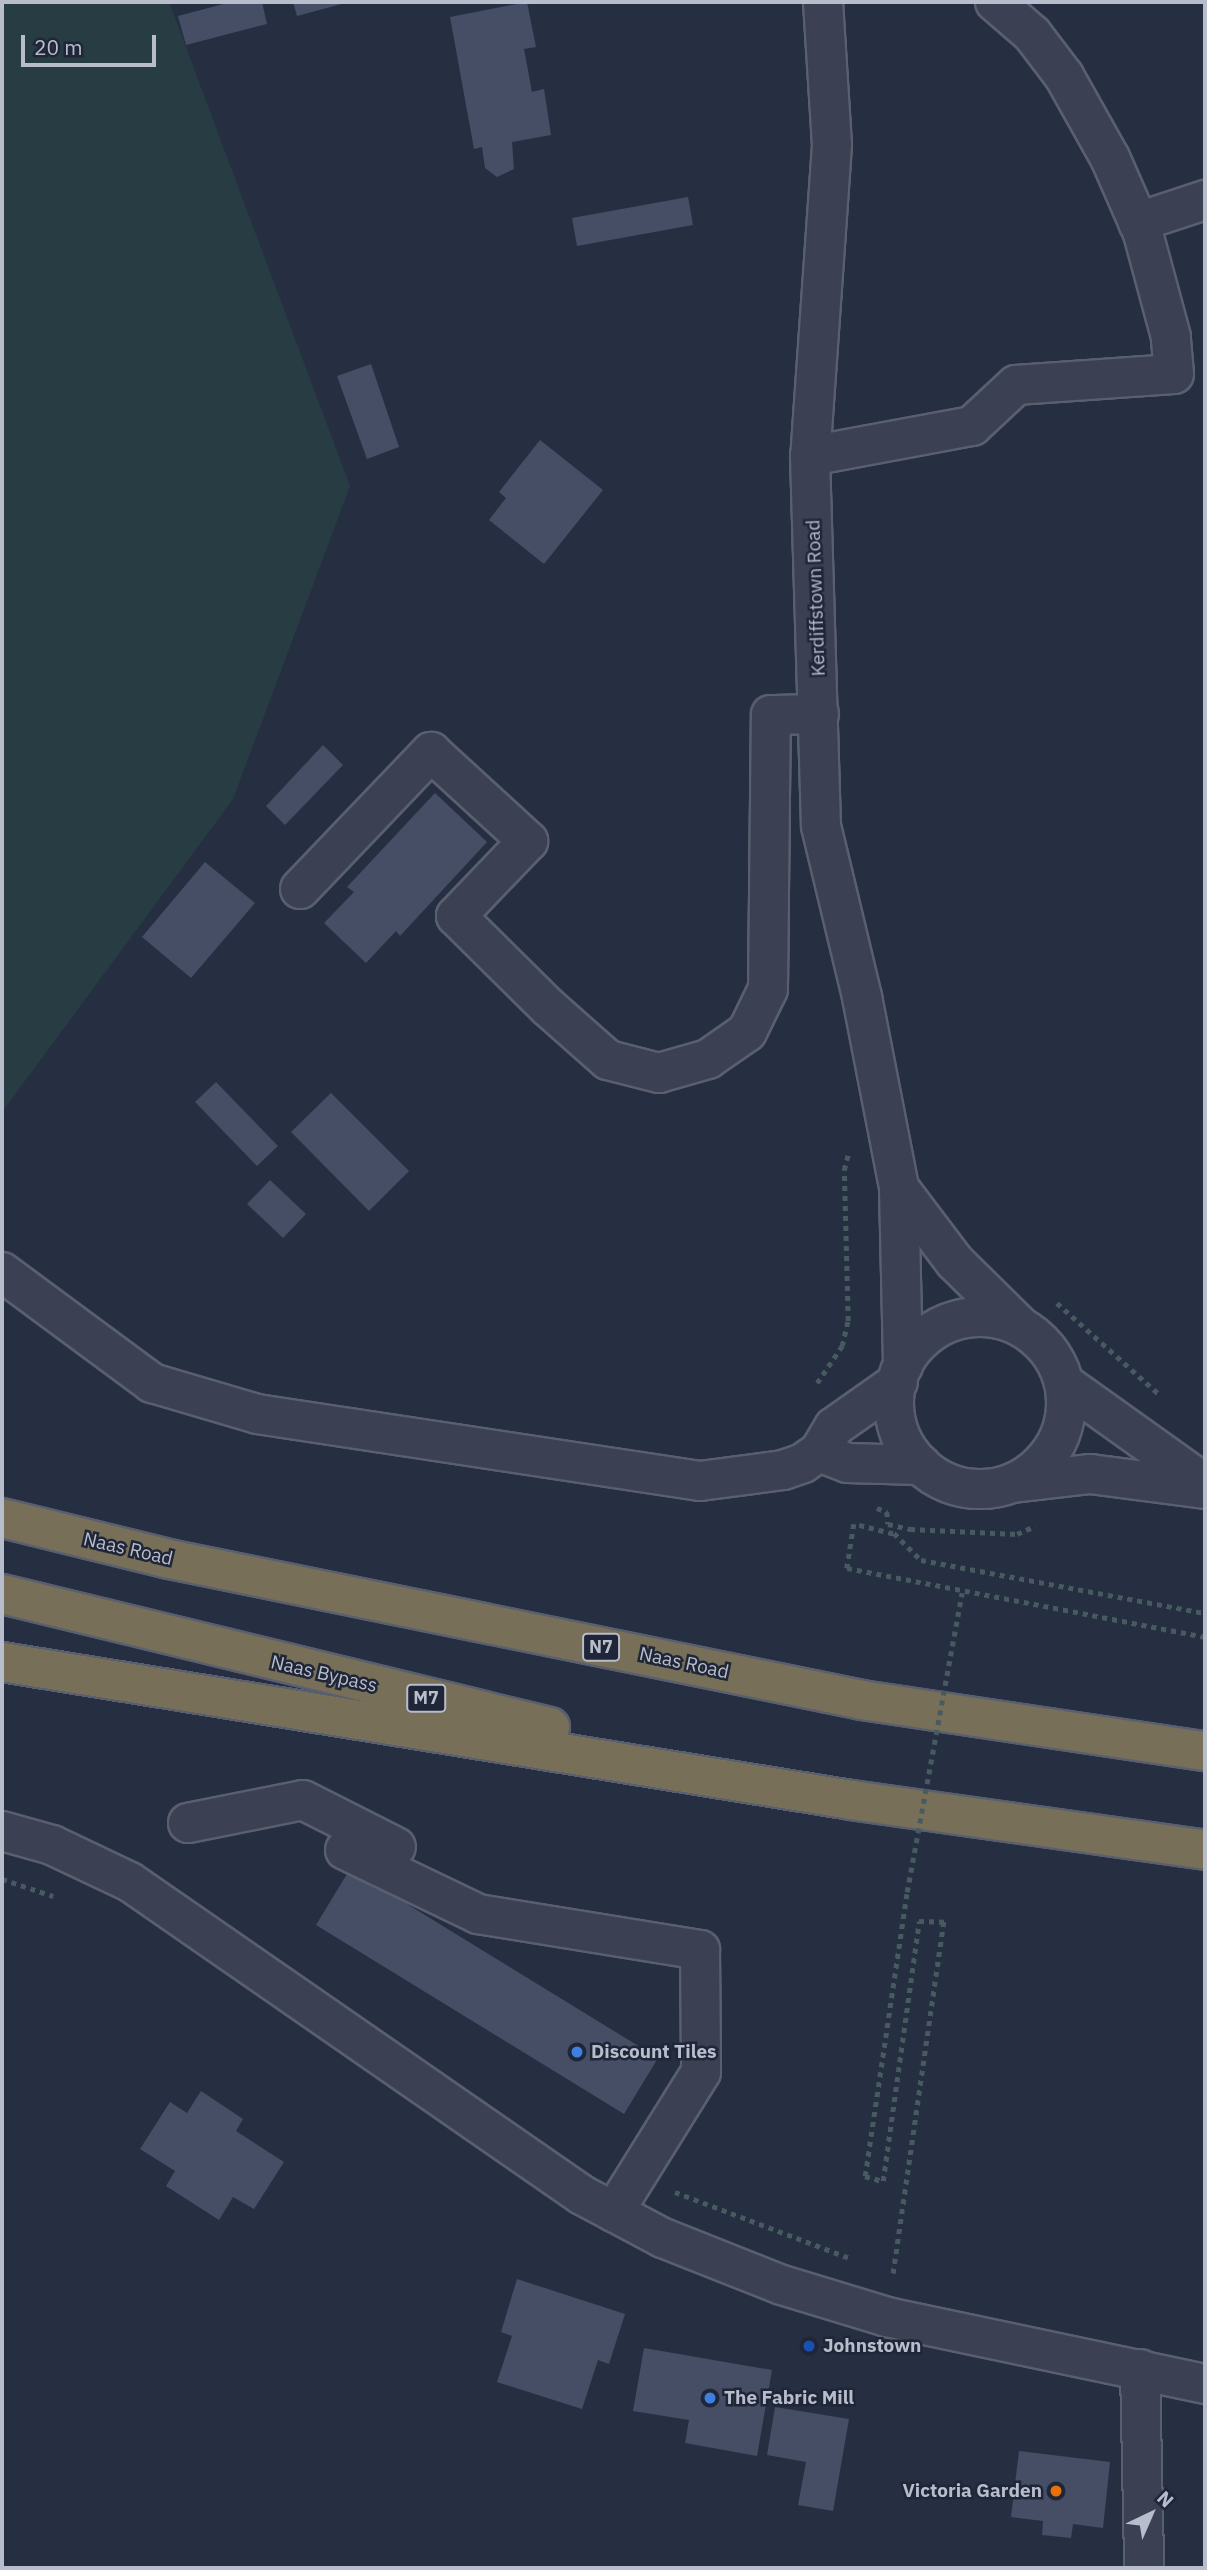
<!DOCTYPE html>
<style>
body{margin:0}
#map{position:relative;width:1207px;height:2570px;overflow:hidden;background:#262f42;font-family:"IBM Plex Sans",sans-serif}
div>[style]{position:absolute}
[style*='--x']{left:calc(var(--x)*1px);top:calc(var(--y)*1px);width:calc(var(--w)*1px);rotate:calc(var(--a)*1deg)}
.green>*{inset:0;background:#283d43}
.building>*{inset:0;background:#454e64}
.path>*{height:4.5px;margin-top:-2.25px;transform-origin:0;background:repeating-linear-gradient(90deg,#475a60 0 5px,transparent 0 10px)}
.roads{filter:drop-shadow(2px 0 #595f6f) drop-shadow(-2px 0 #595f6f) drop-shadow(0 2px #595f6f) drop-shadow(0 -2px #595f6f)}
.minor>*{height:38px;margin:-19px;padding:0 19px;transform-origin:19px;border-radius:19px;background:#3b4152}
.minor>.ring{margin:-19px;padding:0;box-sizing:content-box;background:none;border:38px solid #3b4152;border-radius:50%}
.highway>*{height:38px;margin:-19px;padding:0 19px;transform-origin:19px;border-radius:19px;background:#786f58}
.path-bridge>*{height:4.5px;margin-top:-2.25px;transform-origin:0;background:repeating-linear-gradient(90deg,#475a60 0 5px,transparent 0 10px)}
.dots>*{width:19px;height:19px;translate:-50% -50%;box-sizing:border-box;border:4px solid #1f2637;border-radius:50%}
span{translate:-50% -50%;white-space:nowrap;text-align:center;line-height:1.15;-webkit-text-stroke:5px #1f2637;paint-order:stroke}
.shield-label span{padding:2px 5px;background:#1f2637;border:2px solid;border-radius:5px;-webkit-text-stroke-width:0}
.shield-label{font-size:18px;color:#b8bdcc;font-weight:700}
.street-label{font-size:19px;color:#b8bdcc}
.poi-label{font-size:19px;color:#b8bdcc;font-weight:700}
.left{translate:0 -50%;text-align:left}
.right{translate:-100% -50%;text-align:right}
.frame{position:absolute;inset:0;border:4px solid #b8bdcc;pointer-events:none}
.north{position:absolute;left:1116px;top:2479px;width:70px;height:70px;-webkit-text-stroke:5px #1f2637;paint-order:stroke;rotate:44deg;font-size:19px;font-weight:700;line-height:28px;text-align:center;color:#b8bdcc}
.north::after{content:'';display:block;margin:auto;width:24px;height:32px;background:#b8bdcc;clip-path:polygon(50% 0,100% 100%,50% 72%,0 100%)}
.scale{position:absolute;left:21px;top:35px;width:135px;height:32px;box-sizing:border-box;border:4px solid #b8bdcc;border-top:0;padding-left:9px;font-size:21px;line-height:24px;white-space:nowrap;color:#b8bdcc;-webkit-text-stroke:5px #1f2637;paint-order:stroke}
</style>
<div id="map">
<div class="green">
<div style="clip-path:polygon(2px 2px,169px 2px,350px 486px,233px 799px,2px 1112px)"></div>
</div>
<div class="building">
<div style="clip-path:polygon(231px 2px,262px 2px,267px 24px,186px 45px,178px 16px)"></div>
<div style="clip-path:polygon(293px 2px,345px 2px,345px 3px,297px 16px)"></div>
<div style="clip-path:polygon(527px 2px,536px 47px,524px 49px,532px 92px,544px 89px,551px 135px,512px 142px,514px 169px,497px 177px,485px 168px,482px 147px,474px 149px,450px 17px)"></div>
<div style="clip-path:polygon(688px 197px,693px 225px,577px 246px,572px 218px)"></div>
<div style="clip-path:polygon(371px 364px,399px 447px,367px 459px,337px 376px)"></div>
<div style="clip-path:polygon(540px 440px,603px 490px,544px 564px,489px 520px,506px 498px,499px 492px)"></div>
<div style="clip-path:polygon(323px 745px,343px 765px,285px 825px,266px 806px)"></div>
<div style="clip-path:polygon(435px 793px,487px 842px,400px 936px,396px 931px,366px 963px,324px 923px,354px 892px,347px 887px)"></div>
<div style="clip-path:polygon(205px 862px,255px 903px,191px 978px,142px 937px)"></div>
<div style="clip-path:polygon(216px 1082px,278px 1146px,257px 1166px,195px 1102px)"></div>
<div style="clip-path:polygon(331px 1093px,409px 1171px,369px 1211px,291px 1132px)"></div>
<div style="clip-path:polygon(270px 1180px,306px 1214px,283px 1238px,247px 1204px)"></div>
<div style="clip-path:polygon(350px 1869px,658px 2058px,624px 2114px,316px 1925px)"></div>
<div style="clip-path:polygon(201px 2091px,243px 2119px,236px 2131px,284px 2162px,254px 2209px,233px 2197px,219px 2220px,166px 2186px,175px 2171px,140px 2149px,170px 2102px,187px 2113px)"></div>
<div style="clip-path:polygon(517px 2279px,625px 2314px,609px 2364px,598px 2360px,582px 2409px,497px 2382px,512px 2336px,501px 2332px)"></div>
<div style="clip-path:polygon(644px 2348px,772px 2370px,757px 2456px,685px 2443px,689px 2420px,633px 2411px)"></div>
<div style="clip-path:polygon(775px 2407px,849px 2419px,833px 2511px,798px 2505px,806px 2462px,767px 2455px)"></div>
<div style="clip-path:polygon(1019px 2451px,1110px 2462px,1103px 2528px,1073px 2524px,1071px 2538px,1042px 2535px,1043px 2521px,1011px 2517px)"></div>
</div>
<div class="path">
<div style="--x:1057;--y:1303;--w:138;--a:41.8"></div>
<div style="--x:817;--y:1383;--w:45;--a:-56"></div>
<div style="--x:842;--y:1346;--w:26;--a:-77"></div>
<div style="--x:848;--y:1321;--w:151;--a:-91.5"></div>
<div style="--x:844;--y:1170;--w:16;--a:-75"></div>
<div style="--x:877;--y:1508;--w:11;--a:22"></div>
<div style="--x:887;--y:1512;--w:12;--a:85"></div>
<div style="--x:888;--y:1524;--w:23;--a:13"></div>
<div style="--x:910;--y:1529;--w:107;--a:2.7"></div>
<div style="--x:1017;--y:1534;--w:20;--a:-24"></div>
<div style="--x:894;--y:1533;--w:38;--a:45"></div>
<div style="--x:921;--y:1560;--w:289;--a:10.6"></div>
<div style="--x:893;--y:1534;--w:40;--a:-165.6"></div>
<div style="--x:854;--y:1524;--w:45;--a:99"></div>
<div style="--x:847;--y:1568;--w:365;--a:10.9"></div>
<div style="--x:2;--y:1879;--w:54;--a:18.4"></div>
<div style="--x:865;--y:2176;--w:19;--a:16"></div>
<div style="--x:883;--y:2181;--w:262;--a:-82.1"></div>
<div style="--x:919;--y:1921;--w:25;--a:2"></div>
<div style="--x:944;--y:1922;--w:356;--a:98.2"></div>
<div style="--x:675;--y:2192;--w:187;--a:20.7"></div>
</div>
<div class="roads">
<div class="minor">
<div style="--x:823;--y:2;--w:143;--a:86.4"></div>
<div style="--x:832;--y:145;--w:312;--a:94"></div>
<div style="--x:810;--y:456;--w:370;--a:88.3"></div>
<div style="--x:821;--y:826;--w:176;--a:76.5"></div>
<div style="--x:862;--y:997;--w:195;--a:79"></div>
<div style="--x:899;--y:1188;--w:178;--a:88.7"></div>
<div style="--x:1138;--y:222;--w:71;--a:-18.2"></div>
<div style="--x:810;--y:456;--w:165;--a:-10.5"></div>
<div style="--x:972;--y:426;--w:60;--a:-43"></div>
<div style="--x:1016;--y:385;--w:158;--a:-4"></div>
<div style="--x:1174;--y:374;--w:37;--a:-95"></div>
<div style="--x:1171;--y:337;--w:108;--a:-105.1"></div>
<div style="--x:1143;--y:233;--w:82;--a:-113.7"></div>
<div style="--x:1110;--y:158;--w:94;--a:-119.3"></div>
<div style="--x:1064;--y:76;--w:53;--a:-127.3"></div>
<div style="--x:1032;--y:34;--w:49;--a:-139.1"></div>
<div style="--x:300;--y:889;--w:190;--a:-46.3"></div>
<div style="--x:431;--y:752;--w:132;--a:42.5"></div>
<div style="--x:528;--y:841;--w:104;--a:133.8"></div>
<div style="--x:456;--y:916;--w:129;--a:44.7"></div>
<div style="--x:548;--y:1007;--w:80;--a:41.5"></div>
<div style="--x:608;--y:1060;--w:53;--a:14.3"></div>
<div style="--x:659;--y:1073;--w:51;--a:-15.9"></div>
<div style="--x:708;--y:1059;--w:47;--a:-34.7"></div>
<div style="--x:747;--y:1032;--w:48;--a:-64"></div>
<div style="--x:768;--y:989;--w:274;--a:-89.4"></div>
<div style="--x:771;--y:715;--w:48;--a:-1.2"></div>
<div style="--x:899;--y:1188;--w:93;--a:52.9"></div>
<div style="--x:955;--y:1262;--w:93;--a:44.6"></div>
<div style="--x:2;--y:1272;--w:187;--a:36.5"></div>
<div style="--x:152;--y:1383;--w:109;--a:16.4"></div>
<div style="--x:257;--y:1414;--w:448;--a:8.6"></div>
<div style="--x:700;--y:1481;--w:84;--a:-7.5"></div>
<div style="--x:783;--y:1470;--w:21;--a:-19"></div>
<div style="--x:803;--y:1463;--w:19;--a:-35"></div>
<div style="--x:819;--y:1452;--w:29;--a:-59"></div>
<div style="--x:834;--y:1427;--w:78;--a:-35.1"></div>
<div class="ring" style="left:894px;top:1317px;width:134px;height:134px"></div>
<div style="--x:1065;--y:1384;--w:172;--a:35.5"></div>
<div style="--x:819;--y:1452;--w:30;--a:21"></div>
<div style="--x:847;--y:1463;--w:74;--a:1.5"></div>
<div style="--x:1013;--y:1483;--w:78;--a:-6.7"></div>
<div style="--x:1090;--y:1474;--w:116;--a:7.4"></div>
<div style="--x:188;--y:1823;--w:117;--a:-11.3"></div>
<div style="--x:303;--y:1800;--w:104;--a:26.8"></div>
<div style="--x:2;--y:1831;--w:52;--a:15.6"></div>
<div style="--x:52;--y:1845;--w:86;--a:25.4"></div>
<div style="--x:130;--y:1882;--w:550;--a:34.7"></div>
<div style="--x:582;--y:2195;--w:92;--a:28"></div>
<div style="--x:663;--y:2238;--w:128;--a:21.6"></div>
<div style="--x:782;--y:2285;--w:110;--a:16.9"></div>
<div style="--x:887;--y:2317;--w:325;--a:11.9"></div>
<div style="--x:345;--y:1850;--w:148;--a:25.7"></div>
<div style="--x:478;--y:1914;--w:225;--a:9.2"></div>
<div style="--x:700;--y:1950;--w:122;--a:89.5"></div>
<div style="--x:701;--y:2072;--w:165;--a:121.9"></div>
<div style="--x:1140;--y:2369;--w:199;--a:88.8"></div>
</div>
<div class="highway">
<div style="--x:2;--y:1518;--w:172;--a:13.8"></div>
<div style="--x:169;--y:1559;--w:707;--a:11.5"></div>
<div style="--x:862;--y:1700;--w:347;--a:8.5"></div>
<div style="--x:2;--y:1594;--w:564;--a:13.64"></div>
<div style="--x:2;--y:1662;--w:860;--a:9.23"></div>
<div style="--x:851;--y:1800;--w:358;--a:8"></div>
</div>
</div>
<div class="path-bridge">
<div style="--x:865;--y:2176;--w:287;--a:-81.6"></div>
<div style="--x:907;--y:1892;--w:304;--a:-79.6"></div>
</div>
<div class="dots">
<div style="left:577px;top:2052px;background:#3f7fe0"></div>
<div style="left:809px;top:2346px;background:#1a4fb4"></div>
<div style="left:710px;top:2398px;background:#3f7fe0"></div>
<div style="left:1056px;top:2491px;background:#e8710a"></div>
</div>
<div class="shield-label">
<span style="left:601px;top:1647px">N7</span>
<span style="left:426px;top:1698px">M7</span>
</div>
<div class="street-label">
<span style="left:816px;top:598px;rotate:-92deg">Kerdiffstown Road</span>
<span style="left:128px;top:1549px;rotate:13deg">Naas Road</span>
<span style="left:684px;top:1663px;rotate:12deg">Naas Road</span>
<span style="left:324px;top:1674px;rotate:13deg">Naas Bypass</span>
</div>
<div class="poi-label">
<span class="left" style="left:591px;top:2052px">Discount Tiles</span>
<span class="left" style="left:823px;top:2346px">Johnstown</span>
<span class="left" style="left:724px;top:2398px">The Fabric Mill</span>
<span class="right" style="left:1042px;top:2491px">Victoria Garden</span>
</div>
<div class="frame"></div>
<div class="north">N</div>
<div class="scale">20 m</div>
</div>
